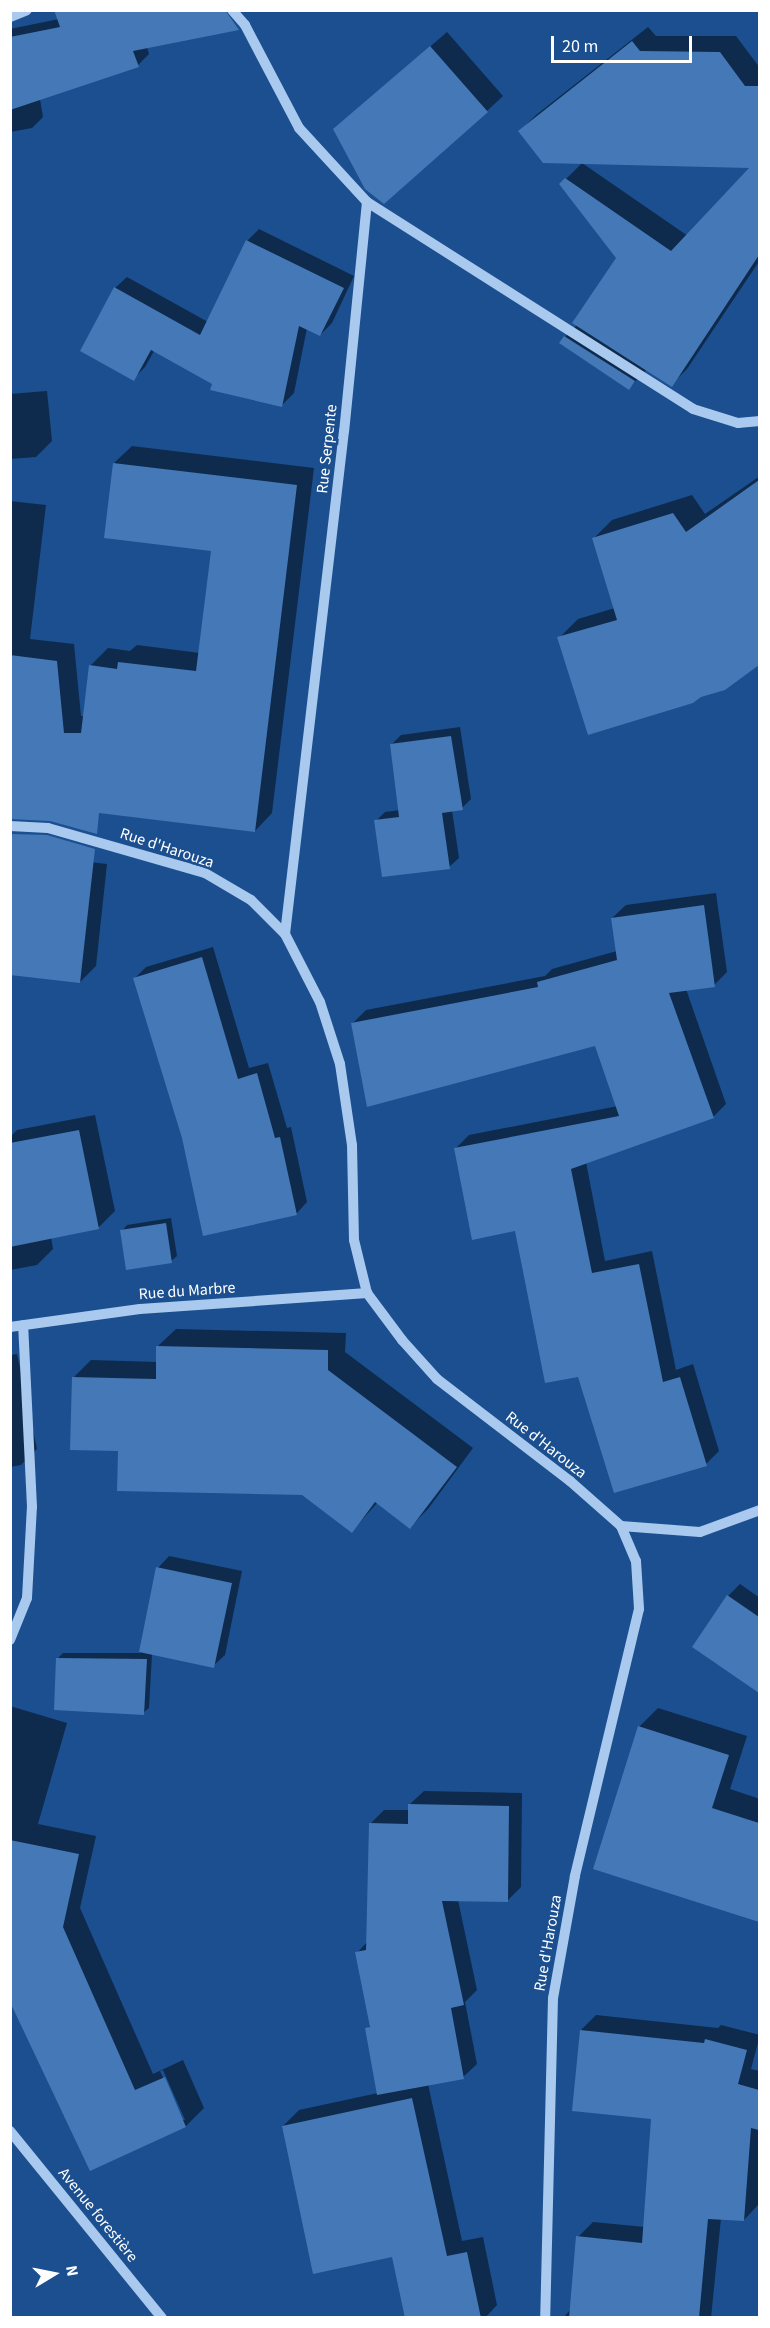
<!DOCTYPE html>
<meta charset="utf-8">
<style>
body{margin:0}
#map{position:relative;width:770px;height:2328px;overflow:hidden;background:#1b4f8f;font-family:"Source Sans 3",sans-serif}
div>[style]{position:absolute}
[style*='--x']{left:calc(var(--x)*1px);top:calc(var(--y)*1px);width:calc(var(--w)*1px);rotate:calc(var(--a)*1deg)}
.shadow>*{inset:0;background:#0007}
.building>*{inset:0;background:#4478b7}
.minor>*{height:10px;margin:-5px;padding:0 5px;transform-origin:5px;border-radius:5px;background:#a9c9ee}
span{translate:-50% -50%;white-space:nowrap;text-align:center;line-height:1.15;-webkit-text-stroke:5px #1b4f8f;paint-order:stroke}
.street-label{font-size:16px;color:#fff}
.frame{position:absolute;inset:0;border:12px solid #fff;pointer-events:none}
.north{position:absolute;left:24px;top:2244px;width:60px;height:60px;-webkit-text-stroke:4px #1b4f8f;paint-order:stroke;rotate:80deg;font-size:16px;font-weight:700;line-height:24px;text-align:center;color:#fff}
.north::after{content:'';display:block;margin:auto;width:21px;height:27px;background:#fff;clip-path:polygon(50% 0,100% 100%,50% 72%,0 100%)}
.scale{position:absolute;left:551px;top:36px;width:141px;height:27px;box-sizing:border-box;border:3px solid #fff;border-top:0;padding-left:8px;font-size:18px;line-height:21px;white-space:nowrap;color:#fff;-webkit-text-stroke:4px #1b4f8f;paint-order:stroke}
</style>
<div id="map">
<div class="shadow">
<div style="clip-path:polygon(59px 19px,147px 47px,149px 54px,138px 65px,40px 99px,43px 117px,32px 128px,10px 132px,10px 29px)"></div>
<div style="clip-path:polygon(648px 27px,656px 36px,736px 36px,760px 68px,760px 260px,687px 369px,671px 385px,647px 369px,629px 388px,565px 337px,577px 325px,618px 258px,561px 184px,582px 163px,688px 236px,752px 167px,520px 131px,536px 115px)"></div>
<div style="clip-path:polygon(447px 32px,503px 96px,487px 111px,335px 129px)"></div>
<div style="clip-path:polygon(259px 229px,354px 276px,332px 323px,320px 335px,307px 328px,294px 393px,282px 405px,213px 383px,154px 351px,145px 367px,133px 379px,115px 288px,127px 277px,208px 322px,247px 241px)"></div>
<div style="clip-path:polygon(47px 391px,52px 441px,36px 457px,10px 459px,10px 394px)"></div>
<div style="clip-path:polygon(132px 446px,314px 468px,272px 813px,255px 831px,10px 799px,10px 501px,46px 505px,30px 639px,74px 644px,81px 716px,84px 716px,90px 666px,108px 648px,130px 651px,137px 645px,200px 653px,212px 550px,114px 463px)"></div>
<div style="clip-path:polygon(760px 476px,760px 663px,724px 688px,559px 638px,578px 619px,615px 608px,593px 539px,612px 520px,692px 495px,705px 514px)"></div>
<div style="clip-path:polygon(460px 727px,471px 799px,462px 808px,452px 810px,459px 858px,449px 867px,376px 821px,385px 812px,400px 810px,392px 744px,401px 735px)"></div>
<div style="clip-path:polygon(10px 853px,107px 864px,96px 966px,80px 982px)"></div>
<div style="clip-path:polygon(716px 893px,727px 972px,714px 985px,686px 989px,726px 1104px,713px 1117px,586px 1162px,605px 1261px,652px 1251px,676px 1370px,693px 1364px,719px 1451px,706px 1464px,579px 1375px,516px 1229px,455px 1149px,469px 1135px,618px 1106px,596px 1044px,353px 1023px,366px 1010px,545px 976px,552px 969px,617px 951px,612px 918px,626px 905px)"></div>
<div style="clip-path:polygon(213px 947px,249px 1068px,268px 1063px,287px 1128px,291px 1127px,307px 1202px,296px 1214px,183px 1138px,135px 978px,146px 967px)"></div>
<div style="clip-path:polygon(95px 1115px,115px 1211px,99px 1227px,51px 1237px,53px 1249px,37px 1265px,10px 1270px,10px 1137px,17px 1130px)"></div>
<div style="clip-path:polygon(171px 1218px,177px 1256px,171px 1261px,122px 1231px,127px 1225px)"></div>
<div style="clip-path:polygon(176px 1329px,346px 1333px,345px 1352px,473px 1448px,428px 1509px,410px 1527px,378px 1502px,352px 1531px,303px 1493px,120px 1450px,73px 1378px,91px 1360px,158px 1362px,158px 1346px)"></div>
<div style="clip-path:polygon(17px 1354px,37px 1449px,21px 1465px,10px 1467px,10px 1355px)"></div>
<div style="clip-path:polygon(169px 1556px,242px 1571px,225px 1655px,213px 1666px,152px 1654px,149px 1708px,143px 1713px,57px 1659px,63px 1653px,140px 1653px,158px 1568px)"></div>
<div style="clip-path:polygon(740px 1584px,760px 1598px,760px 1692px,694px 1647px,728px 1596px)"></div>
<div style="clip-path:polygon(evenodd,10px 1706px,67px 1723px,38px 1824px,96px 1836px,80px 1908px,153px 2074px,183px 2060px,204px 2108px,186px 2126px,90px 2169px,10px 1998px,10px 1706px,163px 2070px,185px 2120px,182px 2120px,160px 2071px,163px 2070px)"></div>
<div style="clip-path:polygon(658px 1708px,747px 1736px,730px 1789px,760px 1799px,760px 1921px,595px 1868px,639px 1727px)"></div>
<div style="clip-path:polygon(424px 1791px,522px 1793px,521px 1887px,507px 1901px,458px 1900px,477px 1990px,465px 2002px,477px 2064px,463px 2077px,428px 2084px,462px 2241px,483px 2237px,497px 2305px,485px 2318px,406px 2318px,393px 2255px,283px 2126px,299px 2110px,378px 2093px,367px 2029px,371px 2025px,357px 1953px,367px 1942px,370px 1824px,384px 1810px,410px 1810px,410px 1804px)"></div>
<div style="clip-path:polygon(596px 2015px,718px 2028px,721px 2025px,760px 2035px,751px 2069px,760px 2071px,758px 2205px,744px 2220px,721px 2218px,711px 2318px,563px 2318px,571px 2309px,578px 2237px,593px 2222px,645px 2227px,653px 2117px,581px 2030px)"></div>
</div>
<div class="building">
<div style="clip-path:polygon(54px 10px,225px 10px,239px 30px,133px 51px,139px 67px,10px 110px,10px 37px,60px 27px)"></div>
<div style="clip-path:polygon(632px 41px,640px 51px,720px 52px,745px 86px,759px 86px,759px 255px,672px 387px,572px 323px,616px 258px,559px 184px,565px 178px,671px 251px,749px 168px,543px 163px,518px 131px)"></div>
<div style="clip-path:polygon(430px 46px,488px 112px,384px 204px,365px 189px,333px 129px)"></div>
<div style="clip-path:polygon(246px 240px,344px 288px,320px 336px,299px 326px,282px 407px,210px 390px,212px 384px,151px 350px,134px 381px,80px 351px,114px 287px,200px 335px)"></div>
<div style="clip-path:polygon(564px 336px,635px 381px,629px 390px,559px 343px)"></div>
<div style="clip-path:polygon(113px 463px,297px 485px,255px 832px,99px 813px,97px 834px,50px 821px,10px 819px,10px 655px,57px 661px,64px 733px,81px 733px,89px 665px,117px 669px,118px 662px,196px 671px,211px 551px,104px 538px)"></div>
<div style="clip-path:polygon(759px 480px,759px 665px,725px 690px,701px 697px,693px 703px,588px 735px,557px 637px,617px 620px,592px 538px,673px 513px,686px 532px)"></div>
<div style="clip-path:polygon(451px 736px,463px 810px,442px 813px,450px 869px,382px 877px,374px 820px,399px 817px,390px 744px)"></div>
<div style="clip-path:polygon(10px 834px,47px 835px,95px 849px,80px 983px,10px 975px)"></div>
<div style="clip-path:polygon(704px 905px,715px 987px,669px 993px,714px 1118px,571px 1169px,592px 1273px,639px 1264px,663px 1382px,680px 1377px,707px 1466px,614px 1493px,578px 1377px,545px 1383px,515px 1231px,472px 1240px,454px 1148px,619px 1116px,595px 1046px,367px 1107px,351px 1023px,538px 987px,537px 982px,617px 960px,611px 918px)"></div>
<div style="clip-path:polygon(202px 957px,238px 1079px,257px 1073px,275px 1138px,280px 1137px,297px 1215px,203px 1236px,182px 1138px,133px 978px)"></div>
<div style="clip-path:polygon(79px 1130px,99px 1229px,10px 1247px,10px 1143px)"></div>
<div style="clip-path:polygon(166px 1223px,172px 1263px,126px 1270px,120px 1230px)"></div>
<div style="clip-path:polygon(156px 1346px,328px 1350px,328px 1370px,457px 1467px,410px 1529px,375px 1502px,352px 1533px,302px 1495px,117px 1491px,118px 1451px,70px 1450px,72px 1377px,156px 1379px)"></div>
<div style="clip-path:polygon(156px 1567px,232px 1583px,214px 1668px,139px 1652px)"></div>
<div style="clip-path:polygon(727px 1595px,759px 1617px,759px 1693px,692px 1647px)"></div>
<div style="clip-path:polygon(56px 1658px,147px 1659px,144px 1715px,54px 1710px)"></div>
<div style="clip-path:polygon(638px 1726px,729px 1755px,712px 1808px,759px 1823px,759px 1922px,593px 1869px)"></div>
<div style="clip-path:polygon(408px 1804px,509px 1806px,508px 1902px,442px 1901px,464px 2005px,451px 2008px,464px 2079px,377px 2095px,365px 2028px,370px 2027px,355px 1952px,366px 1950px,369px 1823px,408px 1824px)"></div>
<div style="clip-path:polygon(10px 1840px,79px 1854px,63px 1927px,135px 2090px,165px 2077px,186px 2127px,90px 2171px,10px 2002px)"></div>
<div style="clip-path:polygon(580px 2030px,704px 2043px,705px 2039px,747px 2050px,738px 2084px,759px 2090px,759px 2130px,751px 2128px,744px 2221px,708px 2219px,699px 2318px,569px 2318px,576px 2236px,642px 2243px,651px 2119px,572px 2111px)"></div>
<div style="clip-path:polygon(412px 2098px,447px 2256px,467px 2252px,481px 2318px,405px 2318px,392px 2257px,313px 2274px,282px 2126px)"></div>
</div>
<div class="minor">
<div style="--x:232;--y:10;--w:20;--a:49"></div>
<div style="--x:245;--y:25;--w:116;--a:62.3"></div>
<div style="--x:299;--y:128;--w:100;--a:47.4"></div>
<div style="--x:367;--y:202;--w:230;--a:95.7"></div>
<div style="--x:344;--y:431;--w:506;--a:96.69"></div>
<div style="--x:10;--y:17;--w:18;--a:-22"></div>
<div style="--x:367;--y:202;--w:386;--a:32.4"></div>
<div style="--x:693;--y:409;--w:47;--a:17.3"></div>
<div style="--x:738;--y:423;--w:22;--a:-5"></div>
<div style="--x:10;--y:826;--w:38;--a:3"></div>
<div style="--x:48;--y:828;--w:163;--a:16"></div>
<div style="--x:205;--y:873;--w:53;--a:30.4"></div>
<div style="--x:251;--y:900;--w:48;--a:45"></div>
<div style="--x:285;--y:934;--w:76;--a:62.8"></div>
<div style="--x:320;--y:1002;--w:65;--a:72.1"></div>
<div style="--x:340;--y:1064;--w:82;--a:81.6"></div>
<div style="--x:352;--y:1145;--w:95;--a:88.8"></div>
<div style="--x:354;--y:1240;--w:55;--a:76.2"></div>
<div style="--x:367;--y:1293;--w:59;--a:53.3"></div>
<div style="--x:402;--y:1340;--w:52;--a:48.1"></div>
<div style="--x:437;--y:1379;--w:168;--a:37.5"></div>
<div style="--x:570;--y:1481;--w:68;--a:41.4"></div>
<div style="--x:621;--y:1526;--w:38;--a:67"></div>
<div style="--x:636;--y:1561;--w:48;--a:86.4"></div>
<div style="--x:639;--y:1609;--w:275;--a:103.5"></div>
<div style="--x:575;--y:1876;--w:124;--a:100.2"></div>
<div style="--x:553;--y:1998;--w:320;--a:91.4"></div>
<div style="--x:10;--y:1327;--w:131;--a:-7.9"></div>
<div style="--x:140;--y:1309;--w:228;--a:-4"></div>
<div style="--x:621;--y:1526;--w:79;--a:4.3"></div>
<div style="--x:700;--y:1532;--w:64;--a:-20.1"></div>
<div style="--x:10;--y:1640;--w:45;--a:-68"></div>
<div style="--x:27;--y:1598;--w:91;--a:-86.9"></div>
<div style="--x:32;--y:1507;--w:182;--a:-92.8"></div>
<div style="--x:10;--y:2131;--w:241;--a:50.9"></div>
</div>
<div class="street-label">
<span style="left:327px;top:449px;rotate:-84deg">Rue Serpente</span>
<span style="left:167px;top:848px;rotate:18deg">Rue d'Harouza</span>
<span style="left:187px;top:1291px;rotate:-4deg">Rue du Marbre</span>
<span style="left:546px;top:1445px;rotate:38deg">Rue d'Harouza</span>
<span style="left:548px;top:1943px;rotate:-80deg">Rue d'Harouza</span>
<span style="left:98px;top:2215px;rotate:51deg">Avenue forestière</span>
</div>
<div class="frame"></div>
<div class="north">N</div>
<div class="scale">20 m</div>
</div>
